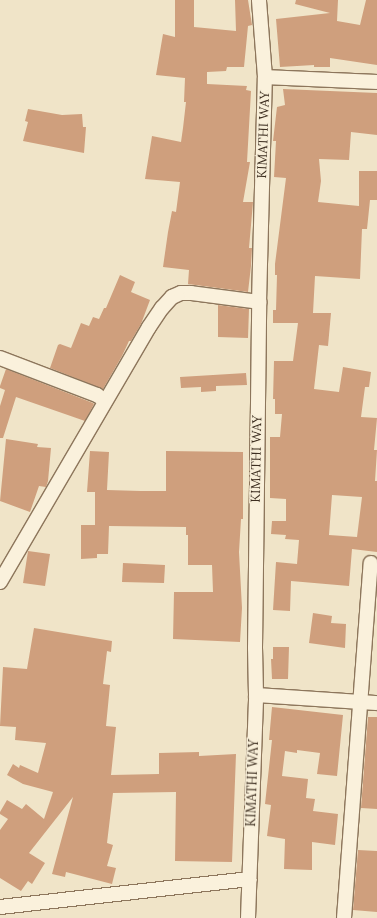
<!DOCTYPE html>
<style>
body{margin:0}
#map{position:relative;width:377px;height:918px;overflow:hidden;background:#f0e4c8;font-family:Lora,serif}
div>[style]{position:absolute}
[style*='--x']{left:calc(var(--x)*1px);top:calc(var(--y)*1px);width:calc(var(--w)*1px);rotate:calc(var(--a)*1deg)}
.building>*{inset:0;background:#cf9f7d}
.roads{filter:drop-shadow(1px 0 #8d765c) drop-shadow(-1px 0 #8d765c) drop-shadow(0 1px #8d765c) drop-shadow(0 -1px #8d765c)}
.street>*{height:14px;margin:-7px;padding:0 7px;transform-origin:7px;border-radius:7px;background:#faf1dc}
span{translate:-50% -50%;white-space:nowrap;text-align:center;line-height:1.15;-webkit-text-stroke:3px #f7eed8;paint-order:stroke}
.street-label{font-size:13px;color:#3d2e20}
</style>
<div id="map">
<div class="building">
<div style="clip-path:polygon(175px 0,194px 0,194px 27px,236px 31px,235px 0,248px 0,252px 25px,248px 26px,244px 67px,227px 67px,226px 71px,207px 72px,207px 84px,247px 86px,246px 90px,251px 91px,247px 162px,250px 162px,243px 202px,253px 202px,249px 248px,252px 248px,251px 266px,248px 292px,188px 284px,189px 270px,163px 267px,168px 232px,172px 211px,176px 212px,180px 182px,145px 179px,152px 136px,181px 142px,183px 128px,186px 102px,184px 102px,185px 78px,156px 75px,163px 34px,175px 37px)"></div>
<div style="clip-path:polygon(296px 0,338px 0,337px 21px,360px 25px,366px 0,377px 0,377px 65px,330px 58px,330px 67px,314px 67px,314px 65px,280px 67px,276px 19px,330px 13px,295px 4px)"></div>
<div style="clip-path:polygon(evenodd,283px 89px,377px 93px,377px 135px,351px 132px,349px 160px,319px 159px,321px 181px,318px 202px,359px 206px,359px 171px,377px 171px,377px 200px,370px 200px,367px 229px,362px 229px,360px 279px,315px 276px,313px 313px,331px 313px,328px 346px,319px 345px,314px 389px,339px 392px,343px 367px,371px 372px,369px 387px,365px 387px,361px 417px,377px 418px,374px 450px,377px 450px,375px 481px,377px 481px,377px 552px,352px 549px,349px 586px,291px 581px,290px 611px,273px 610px,276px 562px,297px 564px,299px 540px,285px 539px,286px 535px,271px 534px,272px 521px,286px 521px,286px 499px,270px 498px,270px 437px,280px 437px,282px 414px,275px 414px,275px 399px,273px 399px,274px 361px,293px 361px,298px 323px,273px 323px,273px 310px,276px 310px,277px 275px,275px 275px,275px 264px,286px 178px,274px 177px,276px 141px,273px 141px,277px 107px,285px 105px,283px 89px,332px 495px,362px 497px,357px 537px,329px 535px,332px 495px)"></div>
<div style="clip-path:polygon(28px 109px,62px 115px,82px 114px,83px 127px,86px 127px,84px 153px,23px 141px,28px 122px,25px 121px)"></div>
<div style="clip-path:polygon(120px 275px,135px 282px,131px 292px,150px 300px,141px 324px,131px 341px,129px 341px,122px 356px,103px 389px,50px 368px,58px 345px,60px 344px,71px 348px,81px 323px,89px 326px,93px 317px,99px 319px,104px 308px,106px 308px)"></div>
<div style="clip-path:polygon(218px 305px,249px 309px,248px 338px,218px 337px)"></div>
<div style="clip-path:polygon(6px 369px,93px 403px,94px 404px,85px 421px,16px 397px,3px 438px,0 438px,0 406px,5px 390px,0 388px,0 386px)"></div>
<div style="clip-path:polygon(246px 373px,247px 385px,216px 386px,216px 391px,201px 392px,201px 387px,181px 388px,180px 377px)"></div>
<div style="clip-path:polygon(6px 439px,38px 444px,37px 447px,51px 448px,48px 481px,46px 487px,39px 486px,30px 512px,0 501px)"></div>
<div style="clip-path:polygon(90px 451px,109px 452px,107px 490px,141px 491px,166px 491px,166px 451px,243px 452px,243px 519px,241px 519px,239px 552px,242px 608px,240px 642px,173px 639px,174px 592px,213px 592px,212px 565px,188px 565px,188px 535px,186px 535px,186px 527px,109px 526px,108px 554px,97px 554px,97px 558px,81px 559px,81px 525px,95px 525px,95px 492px,87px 492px)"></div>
<div style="clip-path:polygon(28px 551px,50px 554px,45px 586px,23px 583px)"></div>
<div style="clip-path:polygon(123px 563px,165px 565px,164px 583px,122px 582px)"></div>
<div style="clip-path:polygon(313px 613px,332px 616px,331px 623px,346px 624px,345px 648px,309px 643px)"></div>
<div style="clip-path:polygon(34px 628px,112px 641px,111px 652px,107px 651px,103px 684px,110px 685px,106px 726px,116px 727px,111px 775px,159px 774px,159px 753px,199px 752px,199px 756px,236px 754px,232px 862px,175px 861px,176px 792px,113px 793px,107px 843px,113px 845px,107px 866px,116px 868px,112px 884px,66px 872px,65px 877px,52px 874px,73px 797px,29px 853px,45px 863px,32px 884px,28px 881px,21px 891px,0 878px,0 830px,8px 819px,0 814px,0 812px,7px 800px,22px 809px,26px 804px,44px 819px,53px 792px,23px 784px,7px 775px,13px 764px,19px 768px,20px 765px,38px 773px,46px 743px,15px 740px,16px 727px,0 726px,3px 667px,27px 669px)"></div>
<div style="clip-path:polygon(273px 647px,289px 647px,288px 679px,272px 679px,271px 659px,273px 659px)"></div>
<div style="clip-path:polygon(272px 707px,343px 715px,337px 776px,317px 774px,320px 753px,297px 750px,297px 753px,285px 751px,282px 776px,308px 779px,306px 798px,315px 799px,313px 811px,338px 814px,335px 845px,312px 842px,312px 870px,284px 869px,285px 839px,267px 836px,271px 805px,265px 804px,272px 740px,269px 740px)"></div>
<div style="clip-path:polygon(368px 717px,377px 717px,377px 809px,361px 808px)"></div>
<div style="clip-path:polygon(358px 850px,377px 851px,377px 912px,353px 910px)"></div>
</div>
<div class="roads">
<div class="street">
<div style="--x:265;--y:77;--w:112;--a:2.6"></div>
<div style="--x:0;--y:358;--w:104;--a:20.9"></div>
<div style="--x:97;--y:395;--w:10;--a:37"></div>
<div style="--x:0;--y:582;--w:295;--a:-59.7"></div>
<div style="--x:149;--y:327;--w:23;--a:-56"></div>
<div style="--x:162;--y:308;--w:15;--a:-48"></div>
<div style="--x:172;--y:297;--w:10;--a:-24"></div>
<div style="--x:181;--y:293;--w:10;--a:0"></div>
<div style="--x:191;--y:293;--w:69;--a:7.5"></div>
<div style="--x:256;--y:695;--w:121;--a:3.8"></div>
<div style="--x:0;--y:907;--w:251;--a:-6.4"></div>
<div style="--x:248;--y:918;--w:223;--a:-87.9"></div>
<div style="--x:256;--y:695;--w:47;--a:-91.2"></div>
<div style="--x:255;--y:648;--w:346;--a:-89.3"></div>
<div style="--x:259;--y:302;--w:225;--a:-88.5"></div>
<div style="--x:265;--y:77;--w:77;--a:-94.5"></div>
<div style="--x:344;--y:918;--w:356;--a:-85.7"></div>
</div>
</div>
<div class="street-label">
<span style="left:264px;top:135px;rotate:-88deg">KIMATHI WAY</span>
<span style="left:257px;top:459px;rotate:-89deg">KIMATHI WAY</span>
<span style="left:253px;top:783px;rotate:-88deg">KIMATHI WAY</span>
</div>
</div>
